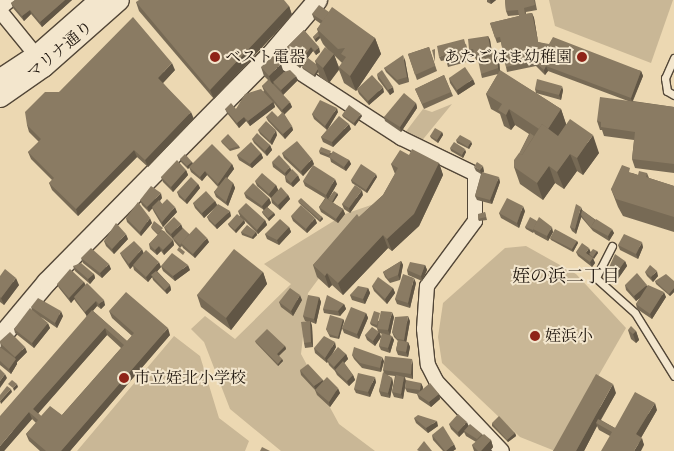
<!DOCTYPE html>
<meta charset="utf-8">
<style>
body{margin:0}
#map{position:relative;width:674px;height:451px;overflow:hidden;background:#ecd8b2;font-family:"Libre Bodoni","Noto Serif JP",serif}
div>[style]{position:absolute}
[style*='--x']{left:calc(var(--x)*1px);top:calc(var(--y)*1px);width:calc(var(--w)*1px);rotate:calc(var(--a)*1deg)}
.green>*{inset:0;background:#c9b796}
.roads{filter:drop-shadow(1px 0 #524637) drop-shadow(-1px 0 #524637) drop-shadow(0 1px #524637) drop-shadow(0 -1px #524637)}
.lane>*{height:7px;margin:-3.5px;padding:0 3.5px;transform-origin:3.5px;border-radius:3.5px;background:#f3e6cd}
.street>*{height:14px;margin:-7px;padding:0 7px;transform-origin:7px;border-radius:7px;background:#f3e6cd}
.secondary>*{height:19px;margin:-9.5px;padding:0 9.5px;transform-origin:9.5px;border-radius:9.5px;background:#f3e6cd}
.wall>*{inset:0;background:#776a55}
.shaded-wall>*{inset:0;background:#615645}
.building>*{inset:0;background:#8a7b63}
.dots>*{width:14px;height:14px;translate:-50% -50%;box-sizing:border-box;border:2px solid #f3e6cd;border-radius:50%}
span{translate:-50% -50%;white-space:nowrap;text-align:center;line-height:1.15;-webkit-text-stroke:4px #f3e6cd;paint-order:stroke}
.street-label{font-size:16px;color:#1f160e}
.poi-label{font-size:16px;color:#1f160e}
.left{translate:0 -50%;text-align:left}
.right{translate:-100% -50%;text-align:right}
.neighbourhood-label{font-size:18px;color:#1f160e}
</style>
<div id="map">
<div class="green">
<div style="clip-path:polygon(549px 0,673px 0,651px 63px,555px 26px)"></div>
<div style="clip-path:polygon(452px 104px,420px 143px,404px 134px,423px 109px,432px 112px)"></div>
<div style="clip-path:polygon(374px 204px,308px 293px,301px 354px,339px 424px,375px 451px,281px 451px,230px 409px,204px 342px,191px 329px,205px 316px,235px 339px,291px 284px,264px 264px,345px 214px)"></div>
<div style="clip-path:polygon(526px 246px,576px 274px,626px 328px,555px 451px,520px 437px,442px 363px,438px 337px,443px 303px,505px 248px)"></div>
<div style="clip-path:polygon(174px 336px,200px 356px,219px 418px,249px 441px,245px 451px,77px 451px)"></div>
</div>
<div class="roads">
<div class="lane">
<div style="--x:674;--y:58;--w:22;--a:114"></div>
<div style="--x:665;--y:78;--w:13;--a:81"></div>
<div style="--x:667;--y:91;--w:8;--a:30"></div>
<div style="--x:612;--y:246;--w:36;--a:117"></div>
<div style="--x:596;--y:278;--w:52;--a:41.9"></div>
<div style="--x:635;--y:313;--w:74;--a:58.2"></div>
</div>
<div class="street">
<div style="--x:0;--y:8;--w:13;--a:-39"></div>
<div style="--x:0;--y:11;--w:63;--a:50.8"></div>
<div style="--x:271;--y:54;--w:155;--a:32.9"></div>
<div style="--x:401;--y:138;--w:82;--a:25.9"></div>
<div style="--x:475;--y:174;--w:47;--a:90"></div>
<div style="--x:475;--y:221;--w:81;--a:126.4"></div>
<div style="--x:427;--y:286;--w:43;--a:94"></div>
<div style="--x:424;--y:329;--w:36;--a:84"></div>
<div style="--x:428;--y:365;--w:18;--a:63"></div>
<div style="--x:436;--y:381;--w:96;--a:46.7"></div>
</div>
<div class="secondary">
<div style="--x:0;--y:78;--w:45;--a:-33.3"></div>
<div style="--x:38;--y:53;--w:79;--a:-41.4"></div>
<div style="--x:0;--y:97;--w:52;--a:-34.9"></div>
<div style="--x:43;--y:67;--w:101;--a:-41.4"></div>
<div style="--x:0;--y:337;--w:72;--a:-50.1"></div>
<div style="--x:46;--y:282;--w:320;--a:-45.4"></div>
<div style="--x:271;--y:54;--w:71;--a:-49.6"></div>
</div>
</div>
<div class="wall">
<div style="clip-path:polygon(15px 0,72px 0,42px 27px,31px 14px,24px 21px,13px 8px,11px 3px)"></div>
<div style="clip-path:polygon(487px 0,496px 0,491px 4px,487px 2px)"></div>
<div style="clip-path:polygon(505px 0,535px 0,537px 10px,526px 12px,526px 14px,532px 13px,534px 18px,538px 42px,641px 71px,643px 76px,633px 101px,674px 107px,674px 173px,635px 168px,632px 159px,634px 140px,604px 136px,602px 130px,600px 130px,597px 121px,628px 101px,548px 71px,545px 75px,536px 66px,507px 72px,501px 42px,497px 43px,490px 23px,519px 16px,519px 15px,508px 16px,506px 11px)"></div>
<div style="clip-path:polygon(136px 2px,289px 6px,292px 15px,214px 99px,139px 11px)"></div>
<div style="clip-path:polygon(evenodd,329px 12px,375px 38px,381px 54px,356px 91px,344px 83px,339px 70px,329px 83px,320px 77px,318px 72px,315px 77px,303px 69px,302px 67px,316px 64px,315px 61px,329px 51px,323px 44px,320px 38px,316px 42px,314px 39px,313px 37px,318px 32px,317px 29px,321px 24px,314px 19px,312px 14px,329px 12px,334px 55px,342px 63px,339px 67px,334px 55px)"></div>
<div style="clip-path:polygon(304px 30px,320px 52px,316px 55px,313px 51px,300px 68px,285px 56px,283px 51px)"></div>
<div style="clip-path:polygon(488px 36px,490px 40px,492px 56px,499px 60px,500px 71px,536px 93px,535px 89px,563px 90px,561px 100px,536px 93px,561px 109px,566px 124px,599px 153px,583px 175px,577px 171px,564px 189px,555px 183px,543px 200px,520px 184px,514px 167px,519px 154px,529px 134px,515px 125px,511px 130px,504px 126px,500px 114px,491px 109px,486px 94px,498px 74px,482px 78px,481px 74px,485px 58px,476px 60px,474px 54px,471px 54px,469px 49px)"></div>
<div style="clip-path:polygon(466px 44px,470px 61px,448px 67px,446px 60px,441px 61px,439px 57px)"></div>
<div style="clip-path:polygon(429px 47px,437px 71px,417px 80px,408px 54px)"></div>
<div style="clip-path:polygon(405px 60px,409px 82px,399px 85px,386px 72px,384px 68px)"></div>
<div style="clip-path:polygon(261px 67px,284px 73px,298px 80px,283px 95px,292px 107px,284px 114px,293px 130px,285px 139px,268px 121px,266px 117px,278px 117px,282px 113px,274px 103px,275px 107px,250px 126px,246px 121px,239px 128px,227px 113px,225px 109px,236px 109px,264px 91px,262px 86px,268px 80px,264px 76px)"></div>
<div style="clip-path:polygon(175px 70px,163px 83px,194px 119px,148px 167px,137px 157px,78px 216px,52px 190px,49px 183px,52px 180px,31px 159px,28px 152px,39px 142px,29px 132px,27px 125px,59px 92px)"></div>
<div style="clip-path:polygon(377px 74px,394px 92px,390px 95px,378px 79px)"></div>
<div style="clip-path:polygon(444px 75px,453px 96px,424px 109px,415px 89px)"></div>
<div style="clip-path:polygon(449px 78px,475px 84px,458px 95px,450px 83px)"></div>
<div style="clip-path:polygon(357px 89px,384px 92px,369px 105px,359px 94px)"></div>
<div style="clip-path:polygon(416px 103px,417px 108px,401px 132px,385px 121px,384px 117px)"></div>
<div style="clip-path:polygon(338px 112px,328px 129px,351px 129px,333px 147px,323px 142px,321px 137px,327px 130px,314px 119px,312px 114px)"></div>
<div style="clip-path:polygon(342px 115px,362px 116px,355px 126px,343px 117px)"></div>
<div style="clip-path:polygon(258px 130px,277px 135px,272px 145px,260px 134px)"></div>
<div style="clip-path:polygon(442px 132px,443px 135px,438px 143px,431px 138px,430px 136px)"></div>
<div style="clip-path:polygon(252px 139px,270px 145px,272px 150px,267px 156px,254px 143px)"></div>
<div style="clip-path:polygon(456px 140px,472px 144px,469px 149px,457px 143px)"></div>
<div style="clip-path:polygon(221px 141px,239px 146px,240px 148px,230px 151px,222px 143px)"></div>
<div style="clip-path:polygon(450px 148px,466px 152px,463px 158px,451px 151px)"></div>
<div style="clip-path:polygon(319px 151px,332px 153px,349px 160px,351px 164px,346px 171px,331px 162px,330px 158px,320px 154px)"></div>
<div style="clip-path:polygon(261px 153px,263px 158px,252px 168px,239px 160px,237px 155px)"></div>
<div style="clip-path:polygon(282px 153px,314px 164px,303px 176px,284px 158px)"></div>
<div style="clip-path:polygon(409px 155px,439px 163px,443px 175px,419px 226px,392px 251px,388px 248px,343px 295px,332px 285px,329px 288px,317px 277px,313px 265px,359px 217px,383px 195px,395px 174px,391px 164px)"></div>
<div style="clip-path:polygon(180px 159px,192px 162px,193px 164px,232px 164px,234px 169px,227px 178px,233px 183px,235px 188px,228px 206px,216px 197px,214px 192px,218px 187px,207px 175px,202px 181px,191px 172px,189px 167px,188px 169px,181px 162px)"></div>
<div style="clip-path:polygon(272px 162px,291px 170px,300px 180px,293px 187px,286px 182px,285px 177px,285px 176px,273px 167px)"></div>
<div style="clip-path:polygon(474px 167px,484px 171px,483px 173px,500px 182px,492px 204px,477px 200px,475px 196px,481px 174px,476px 171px)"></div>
<div style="clip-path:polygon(186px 170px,188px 175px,173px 192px,163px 182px,161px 177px)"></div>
<div style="clip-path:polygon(632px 173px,638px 175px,647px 173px,649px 178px,674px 186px,674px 185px,674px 232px,623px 216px,618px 207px,611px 189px)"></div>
<div style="clip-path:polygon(377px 177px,367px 193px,352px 183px,351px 180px)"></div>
<div style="clip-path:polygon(255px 181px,276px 185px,278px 190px,288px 195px,290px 199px,280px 210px,272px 203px,271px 198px,257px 186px)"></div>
<div style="clip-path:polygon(303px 181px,337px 184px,328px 199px,337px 193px,338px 195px,333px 203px,343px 209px,345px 214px,338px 223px,321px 212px,319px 207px,325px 198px,305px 186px)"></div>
<div style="clip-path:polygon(198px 184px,200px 188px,187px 204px,179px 197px,177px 192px)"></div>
<div style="clip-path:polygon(244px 193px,269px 198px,271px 203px,267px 207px,274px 213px,275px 215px,269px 221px,263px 214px,262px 212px,264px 210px,246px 198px)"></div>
<div style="clip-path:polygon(363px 195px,350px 213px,344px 209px,342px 204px)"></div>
<div style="clip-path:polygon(162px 198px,160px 201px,162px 204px,177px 212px,163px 227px,154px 212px,152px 208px,149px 212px,142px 205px,140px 200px)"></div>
<div style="clip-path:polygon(215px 201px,217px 205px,231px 216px,217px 229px,209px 221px,207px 217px,215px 208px,204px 218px,195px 208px,193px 203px)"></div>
<div style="clip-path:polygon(298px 201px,322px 217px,323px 219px,320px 222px,299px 203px)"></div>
<div style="clip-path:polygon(582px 210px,614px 233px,609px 241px,593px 231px,581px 217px,576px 234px,572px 231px,570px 227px)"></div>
<div style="clip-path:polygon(238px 211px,265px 220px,267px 225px,258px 234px,244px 220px,245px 223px,236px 233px,229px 226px,228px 224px,240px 216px)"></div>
<div style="clip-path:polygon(525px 211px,519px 228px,501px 218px,499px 213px)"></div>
<div style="clip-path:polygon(485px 212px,487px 220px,479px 221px,478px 219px)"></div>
<div style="clip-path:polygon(291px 216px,317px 223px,307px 233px,293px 221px)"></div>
<div style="clip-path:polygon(126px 218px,152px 223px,141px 236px,127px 222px)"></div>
<div style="clip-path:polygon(537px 221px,553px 232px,548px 241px,535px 234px,534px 232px,533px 233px,526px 229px,525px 227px)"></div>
<div style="clip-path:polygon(151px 227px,164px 231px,173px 240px,174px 245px,164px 255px,161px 251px,157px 255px,150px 249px,149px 244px,158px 235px,152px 229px)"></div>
<div style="clip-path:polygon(164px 227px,183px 229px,189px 234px,209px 242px,195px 258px,183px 248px,182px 246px,180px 248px,174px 241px,173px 239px,166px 232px)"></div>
<div style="clip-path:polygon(289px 227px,291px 232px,279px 245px,267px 239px,265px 234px)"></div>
<div style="clip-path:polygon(241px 232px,256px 232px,257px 235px,253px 239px,242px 235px)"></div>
<div style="clip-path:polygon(550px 238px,577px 241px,578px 243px,573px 252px,551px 240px)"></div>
<div style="clip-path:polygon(128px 239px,114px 254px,106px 246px,104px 241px)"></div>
<div style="clip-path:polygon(618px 245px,643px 247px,638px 259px,620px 250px)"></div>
<div style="clip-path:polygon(597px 251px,598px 253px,593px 259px,595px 263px,592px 267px,578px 256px,576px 252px,591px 252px)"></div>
<div style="clip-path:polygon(120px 253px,144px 253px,161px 267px,157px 271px,170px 285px,171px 290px,167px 294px,153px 280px,152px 277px,148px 282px,134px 270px,133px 266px,130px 269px,122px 257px)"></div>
<div style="clip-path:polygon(81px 258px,111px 269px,102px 278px,83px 263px)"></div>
<div style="clip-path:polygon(401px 261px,403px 265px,400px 280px,390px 283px,385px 277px,383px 272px)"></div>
<div style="clip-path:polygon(625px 261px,627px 266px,615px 283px,608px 279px,606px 274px)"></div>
<div style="clip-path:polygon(425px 265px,427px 270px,422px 281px,408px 275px,407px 270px)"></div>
<div style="clip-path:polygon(73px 266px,94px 274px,95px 278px,90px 284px,75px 271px)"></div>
<div style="clip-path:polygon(161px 266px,190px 270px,175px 281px,163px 271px)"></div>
<div style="clip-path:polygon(263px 272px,267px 284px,231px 330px,201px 307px,197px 295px)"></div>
<div style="clip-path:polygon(645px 272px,658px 276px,653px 282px,647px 276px)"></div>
<div style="clip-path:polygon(0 276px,19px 285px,4px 305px,0 302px)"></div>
<div style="clip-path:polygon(655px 281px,674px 281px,674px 292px,670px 296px,656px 284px)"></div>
<div style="clip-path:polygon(evenodd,84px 282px,85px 285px,105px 305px,101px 309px,97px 306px,93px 311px,127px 341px,132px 336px,112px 318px,109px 311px,170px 335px,70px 451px,40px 451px,29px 441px,26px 434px,36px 423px,32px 419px,4px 451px,0 451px,87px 316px,76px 302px,74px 299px,71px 303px,59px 288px,57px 284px,84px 282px,107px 335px,121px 348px,62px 415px,41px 416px,38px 413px,107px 335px)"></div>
<div style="clip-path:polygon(416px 283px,410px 308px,397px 304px,395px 299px)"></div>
<div style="clip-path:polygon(625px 285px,648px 286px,666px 297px,652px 319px,637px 309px,636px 304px,640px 298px,636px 301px,626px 290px)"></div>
<div style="clip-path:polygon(372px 286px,393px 288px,395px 293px,387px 304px,374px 291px)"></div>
<div style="clip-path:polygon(368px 288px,370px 293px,365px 304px,352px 300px,350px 295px)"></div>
<div style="clip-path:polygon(319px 297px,321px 302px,316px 324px,311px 322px,312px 326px,313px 347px,305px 348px,304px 343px,307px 322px,305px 321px,303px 316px)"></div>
<div style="clip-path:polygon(302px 300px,293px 316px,281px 307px,279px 302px)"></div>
<div style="clip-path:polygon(344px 304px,346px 309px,340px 316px,324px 313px,323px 309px)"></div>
<div style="clip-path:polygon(31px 307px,63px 316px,57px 328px,41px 317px,50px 328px,34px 348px,15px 333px,14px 329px,32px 310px)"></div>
<div style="clip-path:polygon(366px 313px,368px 318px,359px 339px,344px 333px,342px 328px)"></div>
<div style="clip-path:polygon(394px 317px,390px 335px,394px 340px,390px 353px,381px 350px,379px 346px,382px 334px,380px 333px,381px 337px,375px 346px,367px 340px,365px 335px,378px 332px,377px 328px,371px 325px,370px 323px)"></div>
<div style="clip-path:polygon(343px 319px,344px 321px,339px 339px,330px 337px,326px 329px)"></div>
<div style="clip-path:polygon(410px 321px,406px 342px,408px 342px,410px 347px,408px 357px,398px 355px,396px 350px,398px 341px,394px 337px,392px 332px)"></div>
<div style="clip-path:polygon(628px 330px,636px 331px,639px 340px,636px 343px,631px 339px)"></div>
<div style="clip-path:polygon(0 341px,27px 352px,17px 362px,17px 364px,11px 374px,0 365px,0 347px,1px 347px)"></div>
<div style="clip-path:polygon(255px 341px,285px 346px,286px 349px,279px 356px,282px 359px,283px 361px,278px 366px,256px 343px)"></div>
<div style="clip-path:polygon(336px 347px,332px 355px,346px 354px,348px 359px,344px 363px,353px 375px,355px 380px,349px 386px,337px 375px,335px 371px,329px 365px,328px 362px,327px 363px,315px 353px,314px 348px)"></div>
<div style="clip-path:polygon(352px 355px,384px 361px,381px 372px,362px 368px,354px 359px)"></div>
<div style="clip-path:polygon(413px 364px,413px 379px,405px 377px,406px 381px,403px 399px,394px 397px,392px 392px,395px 376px,387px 375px,392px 378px,393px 383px,390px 398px,381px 396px,379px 391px,384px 373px,383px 370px)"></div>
<div style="clip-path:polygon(300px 370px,324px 381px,340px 393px,330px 407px,317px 395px,315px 390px,301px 375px)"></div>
<div style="clip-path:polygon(376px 382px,370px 397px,356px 393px,354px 389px)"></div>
<div style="clip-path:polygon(421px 383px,423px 389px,439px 394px,440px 399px,431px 407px,419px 399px,417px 394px,407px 392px,405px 388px)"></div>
<div style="clip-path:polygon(616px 393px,601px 420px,615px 428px,657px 410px,641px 438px,644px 445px,610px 436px,599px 430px,597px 426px,584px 451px,553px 451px)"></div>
<div style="clip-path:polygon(414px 418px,438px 426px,428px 433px,416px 423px)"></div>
<div style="clip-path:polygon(492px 423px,515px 433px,516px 436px,508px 442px,492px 426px)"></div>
<div style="clip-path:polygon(449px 424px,469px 426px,491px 440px,493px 447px,490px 451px,474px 451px,472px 445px,476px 442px,466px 436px,464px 432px,459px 437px,451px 429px)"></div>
<div style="clip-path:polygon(432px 435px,456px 449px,453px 451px,443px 451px,433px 440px)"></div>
</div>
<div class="shaded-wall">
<div style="clip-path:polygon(65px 0,72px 0,42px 27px,40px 22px)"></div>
<div style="clip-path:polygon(490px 0,496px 0,491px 4px)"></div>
<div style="clip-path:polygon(289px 6px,292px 15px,214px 99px,210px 90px)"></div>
<div style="clip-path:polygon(30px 10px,31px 14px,24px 21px,22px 16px)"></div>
<div style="clip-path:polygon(532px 13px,534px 18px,539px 47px,538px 42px)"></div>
<div style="clip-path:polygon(319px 36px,320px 38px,316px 42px,315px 39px)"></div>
<div style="clip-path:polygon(488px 36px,490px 40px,493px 57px,491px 52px)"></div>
<div style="clip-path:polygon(375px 38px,381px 54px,356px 91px,350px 76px)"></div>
<div style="clip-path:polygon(311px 47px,313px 51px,300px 68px,299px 63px)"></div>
<div style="clip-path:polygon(319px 47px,320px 52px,316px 55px,315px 51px)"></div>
<div style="clip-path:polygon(334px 54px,339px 69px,329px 83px,323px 68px)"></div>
<div style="clip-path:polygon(403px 55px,405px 60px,409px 82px,407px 77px)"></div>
<div style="clip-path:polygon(497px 55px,499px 60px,500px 73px,498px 68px)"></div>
<div style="clip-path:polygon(172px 63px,175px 70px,161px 85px,158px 78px)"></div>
<div style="clip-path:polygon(281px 64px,284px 73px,272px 85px,269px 76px)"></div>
<div style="clip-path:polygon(546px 66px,548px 71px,545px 75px,544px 70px)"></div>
<div style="clip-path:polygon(318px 69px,318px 72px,315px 77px,314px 75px)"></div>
<div style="clip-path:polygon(641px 71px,643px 76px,632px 102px,631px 98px)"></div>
<div style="clip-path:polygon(296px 76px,298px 80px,283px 95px,281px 90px)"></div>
<div style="clip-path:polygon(473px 79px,475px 84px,458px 95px,457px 90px)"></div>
<div style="clip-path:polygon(562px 86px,563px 90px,561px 100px,559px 95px)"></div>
<div style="clip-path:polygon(383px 87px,384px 92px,369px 105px,368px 101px)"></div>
<div style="clip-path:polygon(393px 87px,394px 92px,390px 95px,388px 90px)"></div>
<div style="clip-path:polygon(273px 102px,275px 107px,250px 126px,248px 121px)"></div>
<div style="clip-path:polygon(290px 102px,292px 107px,284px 115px,282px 110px)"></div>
<div style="clip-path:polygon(416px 103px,417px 108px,401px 132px,400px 127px)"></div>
<div style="clip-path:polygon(337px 108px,338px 112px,327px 130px,325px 126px)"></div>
<div style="clip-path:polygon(509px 109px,515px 125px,511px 130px,506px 115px)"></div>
<div style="clip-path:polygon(561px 109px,566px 124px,553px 145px,547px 130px)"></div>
<div style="clip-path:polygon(191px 112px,194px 119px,148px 167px,145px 160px)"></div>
<div style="clip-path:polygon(361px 114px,362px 116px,355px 126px,354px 123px)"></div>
<div style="clip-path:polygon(244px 117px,246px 121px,239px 128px,237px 123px)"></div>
<div style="clip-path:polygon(349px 124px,351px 129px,333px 147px,332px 142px)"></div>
<div style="clip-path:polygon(292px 126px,293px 130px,285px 139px,283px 134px)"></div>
<div style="clip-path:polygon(276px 130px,277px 135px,272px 145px,270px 141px)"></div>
<div style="clip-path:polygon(442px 132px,443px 135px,438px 143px,437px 140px)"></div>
<div style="clip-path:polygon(593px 135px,599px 153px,583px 175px,577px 158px)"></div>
<div style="clip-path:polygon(471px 141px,472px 144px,469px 149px,468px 147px)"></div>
<div style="clip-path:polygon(270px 145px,272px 150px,267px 156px,265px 151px)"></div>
<div style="clip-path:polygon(465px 149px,466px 152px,463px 158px,462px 155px)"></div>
<div style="clip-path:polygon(134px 150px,137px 157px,78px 216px,76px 209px)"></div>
<div style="clip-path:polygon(261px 153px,263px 158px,252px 168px,250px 164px)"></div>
<div style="clip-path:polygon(570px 154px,577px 171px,564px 189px,557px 172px)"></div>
<div style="clip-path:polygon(312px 159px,314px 164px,303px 176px,301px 171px)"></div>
<div style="clip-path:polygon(349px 160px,351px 164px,346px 171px,344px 167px)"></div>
<div style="clip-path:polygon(192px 162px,193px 164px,188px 169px,187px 166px)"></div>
<div style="clip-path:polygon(439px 163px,443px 175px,419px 226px,392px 251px,387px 239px)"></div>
<div style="clip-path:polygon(232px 164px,234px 169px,220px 188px,218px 184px)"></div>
<div style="clip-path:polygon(483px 166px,484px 171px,482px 175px,480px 170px)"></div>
<div style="clip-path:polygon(549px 166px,555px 183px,543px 200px,537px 183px)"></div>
<div style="clip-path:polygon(290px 167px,292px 172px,287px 177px,285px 173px)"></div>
<div style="clip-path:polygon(186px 170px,188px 175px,173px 192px,171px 187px)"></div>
<div style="clip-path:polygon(205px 171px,207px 175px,202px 181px,200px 177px)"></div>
<div style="clip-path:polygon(376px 174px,377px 177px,367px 193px,366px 190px)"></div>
<div style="clip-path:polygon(298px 175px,300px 180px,293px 187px,291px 183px)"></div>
<div style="clip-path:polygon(499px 177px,500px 182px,492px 204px,490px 200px)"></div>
<div style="clip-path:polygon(335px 179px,337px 184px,328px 200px,326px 195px)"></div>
<div style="clip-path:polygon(233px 183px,235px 188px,228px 206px,226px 202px)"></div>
<div style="clip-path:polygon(198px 184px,200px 188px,187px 204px,185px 200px)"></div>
<div style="clip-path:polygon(276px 185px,278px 190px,271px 198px,269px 194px)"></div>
<div style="clip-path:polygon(362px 190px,363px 195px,350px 213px,349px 208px)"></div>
<div style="clip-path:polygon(161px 193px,162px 198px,149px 212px,147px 207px)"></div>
<div style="clip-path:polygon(337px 193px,338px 195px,332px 204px,332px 202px)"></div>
<div style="clip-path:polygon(288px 195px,290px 199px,280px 210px,278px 205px)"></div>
<div style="clip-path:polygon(269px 198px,271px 203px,264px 211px,262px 206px)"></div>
<div style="clip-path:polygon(215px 201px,217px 205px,204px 218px,202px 213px)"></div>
<div style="clip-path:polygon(523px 206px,525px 211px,519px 228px,517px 223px)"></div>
<div style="clip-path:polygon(175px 207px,177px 212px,163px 227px,162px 222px)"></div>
<div style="clip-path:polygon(581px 207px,583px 212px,576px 234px,575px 229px)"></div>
<div style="clip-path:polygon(343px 209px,345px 214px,338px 223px,336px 219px)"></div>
<div style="clip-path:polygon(230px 211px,231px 216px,217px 229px,215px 225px)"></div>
<div style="clip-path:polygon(274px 213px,275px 215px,269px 221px,268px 218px)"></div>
<div style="clip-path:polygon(322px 217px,323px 219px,320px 222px,320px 220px)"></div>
<div style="clip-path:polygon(150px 218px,152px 223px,141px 236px,140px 232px)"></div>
<div style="clip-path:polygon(315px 218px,317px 223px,307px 233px,306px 229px)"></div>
<div style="clip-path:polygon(244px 220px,245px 223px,236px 233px,235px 230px)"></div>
<div style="clip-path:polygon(265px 220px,267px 225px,258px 234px,257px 230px)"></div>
<div style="clip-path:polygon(181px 224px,183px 229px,173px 239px,171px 234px)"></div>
<div style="clip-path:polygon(289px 227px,291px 232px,279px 245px,277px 240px)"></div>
<div style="clip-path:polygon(552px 227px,553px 232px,548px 241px,547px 236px)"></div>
<div style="clip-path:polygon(612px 229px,614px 233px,609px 241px,608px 236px)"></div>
<div style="clip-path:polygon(256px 232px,257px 235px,253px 239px,252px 237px)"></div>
<div style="clip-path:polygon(126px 234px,128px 239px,114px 254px,112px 249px)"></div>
<div style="clip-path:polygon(383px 235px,388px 248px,343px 295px,338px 283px)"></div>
<div style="clip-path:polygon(207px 238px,209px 242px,195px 258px,193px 254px)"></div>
<div style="clip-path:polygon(173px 240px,174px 245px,164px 255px,163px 250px)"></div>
<div style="clip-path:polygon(577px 241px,578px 243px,573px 252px,572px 249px)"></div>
<div style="clip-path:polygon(642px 242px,643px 247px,638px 259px,636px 254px)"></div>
<div style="clip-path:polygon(159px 246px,161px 251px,157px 255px,155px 250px)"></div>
<div style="clip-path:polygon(589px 248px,591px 253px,588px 258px,586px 253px)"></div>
<div style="clip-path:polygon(142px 249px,144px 254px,130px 269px,129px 264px)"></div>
<div style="clip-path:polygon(597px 251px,598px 253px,594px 259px,593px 257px)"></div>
<div style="clip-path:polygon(593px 258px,595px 263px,592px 267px,590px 262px)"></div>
<div style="clip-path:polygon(401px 261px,403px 265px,400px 280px,398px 275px)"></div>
<div style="clip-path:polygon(625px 261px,627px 266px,615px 283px,613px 278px)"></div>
<div style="clip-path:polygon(159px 262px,161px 267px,148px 282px,146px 277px)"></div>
<div style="clip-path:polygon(109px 264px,111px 269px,102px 278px,100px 273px)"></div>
<div style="clip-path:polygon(188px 265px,190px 270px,175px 281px,173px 276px)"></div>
<div style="clip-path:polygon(425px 265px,427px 270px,422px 281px,421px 276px)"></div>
<div style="clip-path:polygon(657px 271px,658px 276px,653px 282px,651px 277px)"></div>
<div style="clip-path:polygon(263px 272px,267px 284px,231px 330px,226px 318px)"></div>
<div style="clip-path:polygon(327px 273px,332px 285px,329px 288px,325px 276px)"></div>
<div style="clip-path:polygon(94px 274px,95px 278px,90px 284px,88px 279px)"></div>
<div style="clip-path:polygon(16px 278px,19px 285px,4px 305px,1px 298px)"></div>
<div style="clip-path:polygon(414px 278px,416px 283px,410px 308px,408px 303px)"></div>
<div style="clip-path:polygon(84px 282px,86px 286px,71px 303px,69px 298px)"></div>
<div style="clip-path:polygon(170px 285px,171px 290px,167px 294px,165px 290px)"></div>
<div style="clip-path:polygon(647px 285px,649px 290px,636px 301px,634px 296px)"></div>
<div style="clip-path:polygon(368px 288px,370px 293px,365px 304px,363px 299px)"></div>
<div style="clip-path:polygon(393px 288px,395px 293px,387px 304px,385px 299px)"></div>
<div style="clip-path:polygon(674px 288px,674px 292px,670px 296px,669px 294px)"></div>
<div style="clip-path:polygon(664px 292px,666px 297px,652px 319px,650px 314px)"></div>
<div style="clip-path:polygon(300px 295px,302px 300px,293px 316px,291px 311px)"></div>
<div style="clip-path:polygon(319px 297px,321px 302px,316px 324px,314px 319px)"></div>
<div style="clip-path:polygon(104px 300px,105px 305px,101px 309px,99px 304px)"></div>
<div style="clip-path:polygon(96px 301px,97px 306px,87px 317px,85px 312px)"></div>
<div style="clip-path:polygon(344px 304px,346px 309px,340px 316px,338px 311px)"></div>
<div style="clip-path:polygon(61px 311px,63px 316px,57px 328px,55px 323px)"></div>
<div style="clip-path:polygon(392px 312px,394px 317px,390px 335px,388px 330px)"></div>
<div style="clip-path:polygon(366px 313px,368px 318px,359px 339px,357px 334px)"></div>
<div style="clip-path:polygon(408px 316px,410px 321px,406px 344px,404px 340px)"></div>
<div style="clip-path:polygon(343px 319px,344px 321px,339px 339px,338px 337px)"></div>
<div style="clip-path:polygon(310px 321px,312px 326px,313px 347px,311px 342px)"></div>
<div style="clip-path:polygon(48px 323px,50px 328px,34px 348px,32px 343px)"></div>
<div style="clip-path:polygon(105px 328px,107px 335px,36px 416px,33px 409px)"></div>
<div style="clip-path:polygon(168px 328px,170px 335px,70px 451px,61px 451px)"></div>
<div style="clip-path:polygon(636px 331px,639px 340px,636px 343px,633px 334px)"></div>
<div style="clip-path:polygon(379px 332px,381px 337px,375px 346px,373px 341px)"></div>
<div style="clip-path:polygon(392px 336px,394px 340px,390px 353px,388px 348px)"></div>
<div style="clip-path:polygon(335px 342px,336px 347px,328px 361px,327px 360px,327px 363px,325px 358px)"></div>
<div style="clip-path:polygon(408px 342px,410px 347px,408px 357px,406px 352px)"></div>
<div style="clip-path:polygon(285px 346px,286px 349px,278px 356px,277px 354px)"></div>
<div style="clip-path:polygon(25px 347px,27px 352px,17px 362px,17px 364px,11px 374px,9px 369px,15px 359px,15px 357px)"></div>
<div style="clip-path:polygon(346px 354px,348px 359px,336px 372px,334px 367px)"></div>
<div style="clip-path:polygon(382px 357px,384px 361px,381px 372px,380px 368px)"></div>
<div style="clip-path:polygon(282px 359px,283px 361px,278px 366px,278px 364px)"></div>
<div style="clip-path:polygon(412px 359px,413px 364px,413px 379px,411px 374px)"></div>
<div style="clip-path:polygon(5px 374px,7px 378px,0 388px,0 381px)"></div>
<div style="clip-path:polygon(353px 375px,355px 380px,349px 386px,347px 381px)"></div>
<div style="clip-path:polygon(375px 377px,376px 382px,370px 397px,368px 392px)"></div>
<div style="clip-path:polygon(404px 377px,406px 381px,403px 399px,401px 394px)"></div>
<div style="clip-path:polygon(392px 378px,393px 383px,390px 398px,388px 393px)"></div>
<div style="clip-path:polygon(323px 380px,325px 385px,316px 391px,314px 386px)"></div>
<div style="clip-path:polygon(421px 383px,423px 387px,422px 395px,420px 390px)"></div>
<div style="clip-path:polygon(17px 384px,18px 387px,14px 391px,13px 388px)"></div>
<div style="clip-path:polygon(613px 384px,616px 393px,598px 424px,596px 423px,597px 426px,584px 451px,576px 451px)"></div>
<div style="clip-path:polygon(338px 388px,340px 393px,330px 407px,329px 402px)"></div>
<div style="clip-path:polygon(11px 389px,12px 392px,1px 404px,0 401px)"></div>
<div style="clip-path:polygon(439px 394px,440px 399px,431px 407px,429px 402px)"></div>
<div style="clip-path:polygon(655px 403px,657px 410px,639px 441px,636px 434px)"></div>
<div style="clip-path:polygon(29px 412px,32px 419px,4px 451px,0 451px,0 446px)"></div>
<div style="clip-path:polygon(437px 421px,438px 426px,428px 433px,426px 428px)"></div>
<div style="clip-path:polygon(467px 422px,469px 427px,459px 437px,458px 432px)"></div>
<div style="clip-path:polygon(515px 433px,516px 436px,508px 442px,507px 440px)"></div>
<div style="clip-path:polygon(642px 438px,644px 445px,641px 451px,634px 451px)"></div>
<div style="clip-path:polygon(491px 440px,493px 447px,490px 451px,481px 451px)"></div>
<div style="clip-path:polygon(454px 444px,456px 449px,453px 451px,446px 451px)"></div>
</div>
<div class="building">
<div style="clip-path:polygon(15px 0,65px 0,40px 22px,30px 10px,22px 16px,11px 3px)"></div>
<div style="clip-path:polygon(139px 0,284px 0,289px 6px,210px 90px,136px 2px)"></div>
<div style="clip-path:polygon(505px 0,534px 0,535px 5px,524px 8px,525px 14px,532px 13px,538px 42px,549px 44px,553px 37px,641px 71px,631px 98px,546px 66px,544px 70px,534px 61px,506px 67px,500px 37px,495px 38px,490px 23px,519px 16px,518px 10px,506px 11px)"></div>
<div style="clip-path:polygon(319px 5px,329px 12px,323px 21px,312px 14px)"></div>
<div style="clip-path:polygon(332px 7px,375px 38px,350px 76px,339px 67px,346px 57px,341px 54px,345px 48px,338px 49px,317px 29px)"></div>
<div style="clip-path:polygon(133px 17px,172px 63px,158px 78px,191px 112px,145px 160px,134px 150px,76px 209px,49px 183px,54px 178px,28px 152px,41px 139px,27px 125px,25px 112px,45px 92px,59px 92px)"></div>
<div style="clip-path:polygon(304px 30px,319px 47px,315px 51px,311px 47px,299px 63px,283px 51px)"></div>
<div style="clip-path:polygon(318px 32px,319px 36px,315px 39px,313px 37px)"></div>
<div style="clip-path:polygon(488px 36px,491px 52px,475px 55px,473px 49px,469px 49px,468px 39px)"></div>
<div style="clip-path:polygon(464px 39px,469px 57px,447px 62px,445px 55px,439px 57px,437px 46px)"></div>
<div style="clip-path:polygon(325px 47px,334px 54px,323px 68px,315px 61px)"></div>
<div style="clip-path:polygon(429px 47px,435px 66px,415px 75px,408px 54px)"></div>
<div style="clip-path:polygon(435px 49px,435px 62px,432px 50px)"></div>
<div style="clip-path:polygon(403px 55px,407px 77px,397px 80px,384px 68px)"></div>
<div style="clip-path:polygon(497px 55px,498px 68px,481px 74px,478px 60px)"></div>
<div style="clip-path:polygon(273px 56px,281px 64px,269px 76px,261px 67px)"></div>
<div style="clip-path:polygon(308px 58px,316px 64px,318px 69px,314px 75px,302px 67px)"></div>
<div style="clip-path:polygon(465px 67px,473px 79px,457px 90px,449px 78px)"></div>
<div style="clip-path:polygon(290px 70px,296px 76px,281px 90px,273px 82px,284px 72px)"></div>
<div style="clip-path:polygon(382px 70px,393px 87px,388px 90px,377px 74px)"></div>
<div style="clip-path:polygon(500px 70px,561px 109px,548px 129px,542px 124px,539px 129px,509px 109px,506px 115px,498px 110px,502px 104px,486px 94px)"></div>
<div style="clip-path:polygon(372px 75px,383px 87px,368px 101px,357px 89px)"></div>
<div style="clip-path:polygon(444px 75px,451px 92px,422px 104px,415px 89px)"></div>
<div style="clip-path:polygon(537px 79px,562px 86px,559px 95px,535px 89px)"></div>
<div style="clip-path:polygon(269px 80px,290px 102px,282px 110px,262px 86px)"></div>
<div style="clip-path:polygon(261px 89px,273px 102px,248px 121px,244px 117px,237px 123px,225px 109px,231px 103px,236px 109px,245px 94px)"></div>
<div style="clip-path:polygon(404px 93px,416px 103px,400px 127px,384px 117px)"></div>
<div style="clip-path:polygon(600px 97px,674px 107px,674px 164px,632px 159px,635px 132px,601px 127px,601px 122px,597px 121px)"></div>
<div style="clip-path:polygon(320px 100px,337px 108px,325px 126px,312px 114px)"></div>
<div style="clip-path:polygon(349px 105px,361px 114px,354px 123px,342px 115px)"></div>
<div style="clip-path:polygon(272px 111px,278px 117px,283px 112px,292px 126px,283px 134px,266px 117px)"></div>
<div style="clip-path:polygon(339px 116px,349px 124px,332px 142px,321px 137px)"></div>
<div style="clip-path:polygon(570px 119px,593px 135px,577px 158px,570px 154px,557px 172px,549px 166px,537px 183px,514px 167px,514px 160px,519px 153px,522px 155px,542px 124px,558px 136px)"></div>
<div style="clip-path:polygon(266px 121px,276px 130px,270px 141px,258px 130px)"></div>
<div style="clip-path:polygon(435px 128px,442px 132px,437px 140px,430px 136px)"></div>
<div style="clip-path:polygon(257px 133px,270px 145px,265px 151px,252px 139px)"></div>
<div style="clip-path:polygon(530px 133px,534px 136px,522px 155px,519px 154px)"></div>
<div style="clip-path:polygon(228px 134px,239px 146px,229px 149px,221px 141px)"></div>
<div style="clip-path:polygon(460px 135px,471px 141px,468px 147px,456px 140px)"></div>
<div style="clip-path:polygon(297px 141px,312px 159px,301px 171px,282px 153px)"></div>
<div style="clip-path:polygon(251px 142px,261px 153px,250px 164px,237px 155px)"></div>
<div style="clip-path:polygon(454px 142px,465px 149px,462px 155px,450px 148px)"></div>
<div style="clip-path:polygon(212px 144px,232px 164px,218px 184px,205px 171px,200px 177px,189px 167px)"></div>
<div style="clip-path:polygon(321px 147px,331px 151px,329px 155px,319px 151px)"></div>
<div style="clip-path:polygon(412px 149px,439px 163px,414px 214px,387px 239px,383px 235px,338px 283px,327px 273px,325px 276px,313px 265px,357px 214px,359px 217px,383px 195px,398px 168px,391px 164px,400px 150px,409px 155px)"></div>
<div style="clip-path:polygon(333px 151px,349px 160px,344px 167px,329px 157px)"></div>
<div style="clip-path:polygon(185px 154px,192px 162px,187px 166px,180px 159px)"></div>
<div style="clip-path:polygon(279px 155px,290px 167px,285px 173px,272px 162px)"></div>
<div style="clip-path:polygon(177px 160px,186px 170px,171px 187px,161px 177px)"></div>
<div style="clip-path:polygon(477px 162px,483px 166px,480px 170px,474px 167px)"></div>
<div style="clip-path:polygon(361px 164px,376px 174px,366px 190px,351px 180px)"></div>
<div style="clip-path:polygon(313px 165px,335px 179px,326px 195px,303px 181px)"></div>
<div style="clip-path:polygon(622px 165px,630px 168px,629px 172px,638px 175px,639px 171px,647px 173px,646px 177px,674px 186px,674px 185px,674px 217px,616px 199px,611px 189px)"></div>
<div style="clip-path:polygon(292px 169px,298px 175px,291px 183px,285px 177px)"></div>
<div style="clip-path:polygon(482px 172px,499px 177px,490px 200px,475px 196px)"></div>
<div style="clip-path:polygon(262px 173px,276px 185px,269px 194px,255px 181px)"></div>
<div style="clip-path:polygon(191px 177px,198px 184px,185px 200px,177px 192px)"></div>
<div style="clip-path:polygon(226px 177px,233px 183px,226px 202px,214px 192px)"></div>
<div style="clip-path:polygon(253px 183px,269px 198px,262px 206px,244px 193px)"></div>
<div style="clip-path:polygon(355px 185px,362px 190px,349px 208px,342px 204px)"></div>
<div style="clip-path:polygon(151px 186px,161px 193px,147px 207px,140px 200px)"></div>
<div style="clip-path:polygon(281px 187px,288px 195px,278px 205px,271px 198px)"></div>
<div style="clip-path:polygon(206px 191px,215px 201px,202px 213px,193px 203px)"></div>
<div style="clip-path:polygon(334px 191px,337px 193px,332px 202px,328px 199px)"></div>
<div style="clip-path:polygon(301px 198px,322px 217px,320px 220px,298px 201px)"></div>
<div style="clip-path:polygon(326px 198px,343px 209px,336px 219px,319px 207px)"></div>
<div style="clip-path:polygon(507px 198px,523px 206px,517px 223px,499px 213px)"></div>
<div style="clip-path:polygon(167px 199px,175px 207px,162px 222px,152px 207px,159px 200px,162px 204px)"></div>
<div style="clip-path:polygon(138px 202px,150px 218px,140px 232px,126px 218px)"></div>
<div style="clip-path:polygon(246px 203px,265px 220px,257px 230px,238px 211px)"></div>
<div style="clip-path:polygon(218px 204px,230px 211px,215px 225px,207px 217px)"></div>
<div style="clip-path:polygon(576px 204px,581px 207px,575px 229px,570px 227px)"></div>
<div style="clip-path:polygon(301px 205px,315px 218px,306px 229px,291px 216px)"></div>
<div style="clip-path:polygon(267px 207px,274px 213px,268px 218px,262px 212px)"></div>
<div style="clip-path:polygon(582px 210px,595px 220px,591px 227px,592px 229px,581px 215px)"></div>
<div style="clip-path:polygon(485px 212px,486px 217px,478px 219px,478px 214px)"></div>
<div style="clip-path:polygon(237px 214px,244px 220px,235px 230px,228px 224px)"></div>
<div style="clip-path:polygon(174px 217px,181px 224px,171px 234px,164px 227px)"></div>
<div style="clip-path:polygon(530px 217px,537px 221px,533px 230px,525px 227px)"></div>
<div style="clip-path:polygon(539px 217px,552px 227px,547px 236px,533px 229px)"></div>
<div style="clip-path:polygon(280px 219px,289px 227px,277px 240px,265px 234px)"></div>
<div style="clip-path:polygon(596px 219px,612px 229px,608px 236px,591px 227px)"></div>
<div style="clip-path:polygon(154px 221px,163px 228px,158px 234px,151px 227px)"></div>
<div style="clip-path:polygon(116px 223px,126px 234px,112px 249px,104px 241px)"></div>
<div style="clip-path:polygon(247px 225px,256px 232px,252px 237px,241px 232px)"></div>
<div style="clip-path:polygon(196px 227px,207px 238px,193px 254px,181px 243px)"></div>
<div style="clip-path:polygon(183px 228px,189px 234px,180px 245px,173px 238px)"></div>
<div style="clip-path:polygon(555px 229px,577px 241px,572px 249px,550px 238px)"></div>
<div style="clip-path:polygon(162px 230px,173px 240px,163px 250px,159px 246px,155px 250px,149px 244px)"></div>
<div style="clip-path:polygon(624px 234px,642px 242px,636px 254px,618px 245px)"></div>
<div style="clip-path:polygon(134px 241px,142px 249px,129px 264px,120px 253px)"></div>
<div style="clip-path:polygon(582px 243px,589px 248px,586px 253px,593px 258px,590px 262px,576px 252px)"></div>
<div style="clip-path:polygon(179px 247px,185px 252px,183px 255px,177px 250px)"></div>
<div style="clip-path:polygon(91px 248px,109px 264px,100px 273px,81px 258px)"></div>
<div style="clip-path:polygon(234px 249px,263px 272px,226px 318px,197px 295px)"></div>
<div style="clip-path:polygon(593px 249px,597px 251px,593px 257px,589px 254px)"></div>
<div style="clip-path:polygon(146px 250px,159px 262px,146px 277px,133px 265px)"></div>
<div style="clip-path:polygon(172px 253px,188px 265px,173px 276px,161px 266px)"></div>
<div style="clip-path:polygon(615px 254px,625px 261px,613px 278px,606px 274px)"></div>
<div style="clip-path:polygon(401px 261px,398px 275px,388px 279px,383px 272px)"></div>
<div style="clip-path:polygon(410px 262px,425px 265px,421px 276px,407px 270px)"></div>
<div style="clip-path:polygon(81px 263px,94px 274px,88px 279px,73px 266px)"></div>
<div style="clip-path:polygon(650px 265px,657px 271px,651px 277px,645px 272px)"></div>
<div style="clip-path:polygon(5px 269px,16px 278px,1px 298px,0 297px,0 276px)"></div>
<div style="clip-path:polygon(70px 269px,84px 282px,69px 298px,57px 284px)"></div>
<div style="clip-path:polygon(156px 271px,170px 285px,165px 290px,151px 275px)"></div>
<div style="clip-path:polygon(637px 273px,647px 285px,634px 296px,625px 285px)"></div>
<div style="clip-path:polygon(403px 274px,414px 278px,408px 303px,395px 299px)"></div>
<div style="clip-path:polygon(666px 274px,674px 281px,674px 288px,669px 294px,655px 281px)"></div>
<div style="clip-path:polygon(378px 277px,393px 288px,385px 299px,372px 286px)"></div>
<div style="clip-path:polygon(87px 283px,104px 300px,99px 304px,96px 301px,85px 312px,74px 297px)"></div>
<div style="clip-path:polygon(648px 285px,664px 292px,650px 314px,636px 304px)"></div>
<div style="clip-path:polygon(358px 286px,368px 288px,363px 299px,350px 295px)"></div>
<div style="clip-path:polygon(290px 288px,300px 295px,291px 311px,279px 302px)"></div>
<div style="clip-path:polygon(evenodd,126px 292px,168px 328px,61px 451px,46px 451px,26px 434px,38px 420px,29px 412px,0 446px,0 416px,92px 310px,127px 341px,134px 333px,109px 311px,126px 292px,105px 328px,124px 345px,62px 415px,50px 406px,41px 416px,33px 409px,105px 328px)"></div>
<div style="clip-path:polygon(308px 295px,319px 297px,314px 319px,303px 316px)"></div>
<div style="clip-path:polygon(327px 295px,344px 304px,338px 311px,323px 309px)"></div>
<div style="clip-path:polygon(38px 298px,61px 311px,55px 323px,31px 307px)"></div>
<div style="clip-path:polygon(351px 307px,366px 313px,357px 334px,342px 328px)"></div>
<div style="clip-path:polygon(30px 308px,48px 323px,32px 343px,14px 329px)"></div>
<div style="clip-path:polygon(374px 311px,380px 313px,377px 325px,370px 323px)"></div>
<div style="clip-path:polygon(381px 311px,392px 312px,388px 330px,377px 329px)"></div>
<div style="clip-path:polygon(330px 315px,343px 319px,338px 337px,329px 334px,326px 329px)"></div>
<div style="clip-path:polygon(408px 316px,404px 340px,397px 339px,392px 332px,395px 317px)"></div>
<div style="clip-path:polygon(310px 321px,311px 342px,304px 343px,301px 322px)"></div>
<div style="clip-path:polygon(631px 326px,636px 331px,633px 334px,628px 330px)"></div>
<div style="clip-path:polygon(372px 327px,379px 332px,373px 341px,365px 335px)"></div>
<div style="clip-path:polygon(267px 329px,285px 346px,277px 354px,282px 359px,278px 364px,255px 341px)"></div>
<div style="clip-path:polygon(10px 332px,25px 347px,15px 357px,0 343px,0 341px)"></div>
<div style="clip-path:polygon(382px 333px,392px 336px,388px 348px,379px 346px)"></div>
<div style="clip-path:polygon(324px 336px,335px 342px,325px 358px,314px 348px)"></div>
<div style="clip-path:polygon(398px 340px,408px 342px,406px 352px,396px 350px)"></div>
<div style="clip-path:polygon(0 347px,16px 359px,9px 369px,0 361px)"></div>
<div style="clip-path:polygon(338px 347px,346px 354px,334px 367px,327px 360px)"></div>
<div style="clip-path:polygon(354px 347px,382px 357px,380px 368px,360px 363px,352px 355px)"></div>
<div style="clip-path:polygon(385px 356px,412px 359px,411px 374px,383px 370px)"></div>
<div style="clip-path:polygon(343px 361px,353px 375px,347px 381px,335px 370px)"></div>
<div style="clip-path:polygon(308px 364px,323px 380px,314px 386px,300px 370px)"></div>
<div style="clip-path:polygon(0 369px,5px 374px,0 381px)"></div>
<div style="clip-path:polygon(383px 372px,392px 378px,388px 393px,379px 391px)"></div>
<div style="clip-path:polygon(358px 373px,375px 377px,368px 392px,354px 389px)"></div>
<div style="clip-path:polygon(596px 374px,613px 384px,576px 451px,553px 451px)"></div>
<div style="clip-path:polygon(396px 375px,404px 377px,401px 394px,392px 392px)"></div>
<div style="clip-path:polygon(327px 377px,338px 388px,329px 402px,315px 390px)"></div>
<div style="clip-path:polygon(12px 380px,17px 384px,13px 388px,8px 384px)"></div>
<div style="clip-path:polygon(406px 380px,421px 383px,420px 390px,405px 388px)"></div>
<div style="clip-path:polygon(430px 383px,439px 394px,429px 402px,417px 394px)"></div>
<div style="clip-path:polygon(7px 386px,11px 389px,0 401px,0 395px)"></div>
<div style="clip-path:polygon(635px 392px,655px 403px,636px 434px,642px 438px,634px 451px,635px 451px,601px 451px,612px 432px,596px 423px,598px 419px,615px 428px)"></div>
<div style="clip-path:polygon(458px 414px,467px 422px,458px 432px,449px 424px)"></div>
<div style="clip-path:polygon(418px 415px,437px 421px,426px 428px,414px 418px)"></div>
<div style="clip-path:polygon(499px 416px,515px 433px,507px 440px,492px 423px)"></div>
<div style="clip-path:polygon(470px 424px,482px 434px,477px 439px,464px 431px)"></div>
<div style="clip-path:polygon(443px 426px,454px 444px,446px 451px,445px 451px,432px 435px)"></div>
<div style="clip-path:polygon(484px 434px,491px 440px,481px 451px,478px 451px,472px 445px)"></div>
<div style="clip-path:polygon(424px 441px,432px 451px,419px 451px,417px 450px)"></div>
<div style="clip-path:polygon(262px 447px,270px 451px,260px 451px)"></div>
</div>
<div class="dots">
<div style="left:215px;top:57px;background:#8f2418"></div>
<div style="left:582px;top:57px;background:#8f2418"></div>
<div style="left:535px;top:336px;background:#8f2418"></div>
<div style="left:124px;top:378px;background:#8f2418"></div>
</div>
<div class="street-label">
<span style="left:60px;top:50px;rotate:-40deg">マリナ通り</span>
</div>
<div class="poi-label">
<span class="left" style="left:225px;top:57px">ベスト電器</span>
<span class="right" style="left:572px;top:57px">あたごはま幼稚園</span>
<span class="left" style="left:545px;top:336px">姪浜小</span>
<span class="left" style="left:134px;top:378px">市立姪北小学校</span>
</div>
<div class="neighbourhood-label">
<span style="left:566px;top:277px">姪の浜二丁目</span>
</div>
</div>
